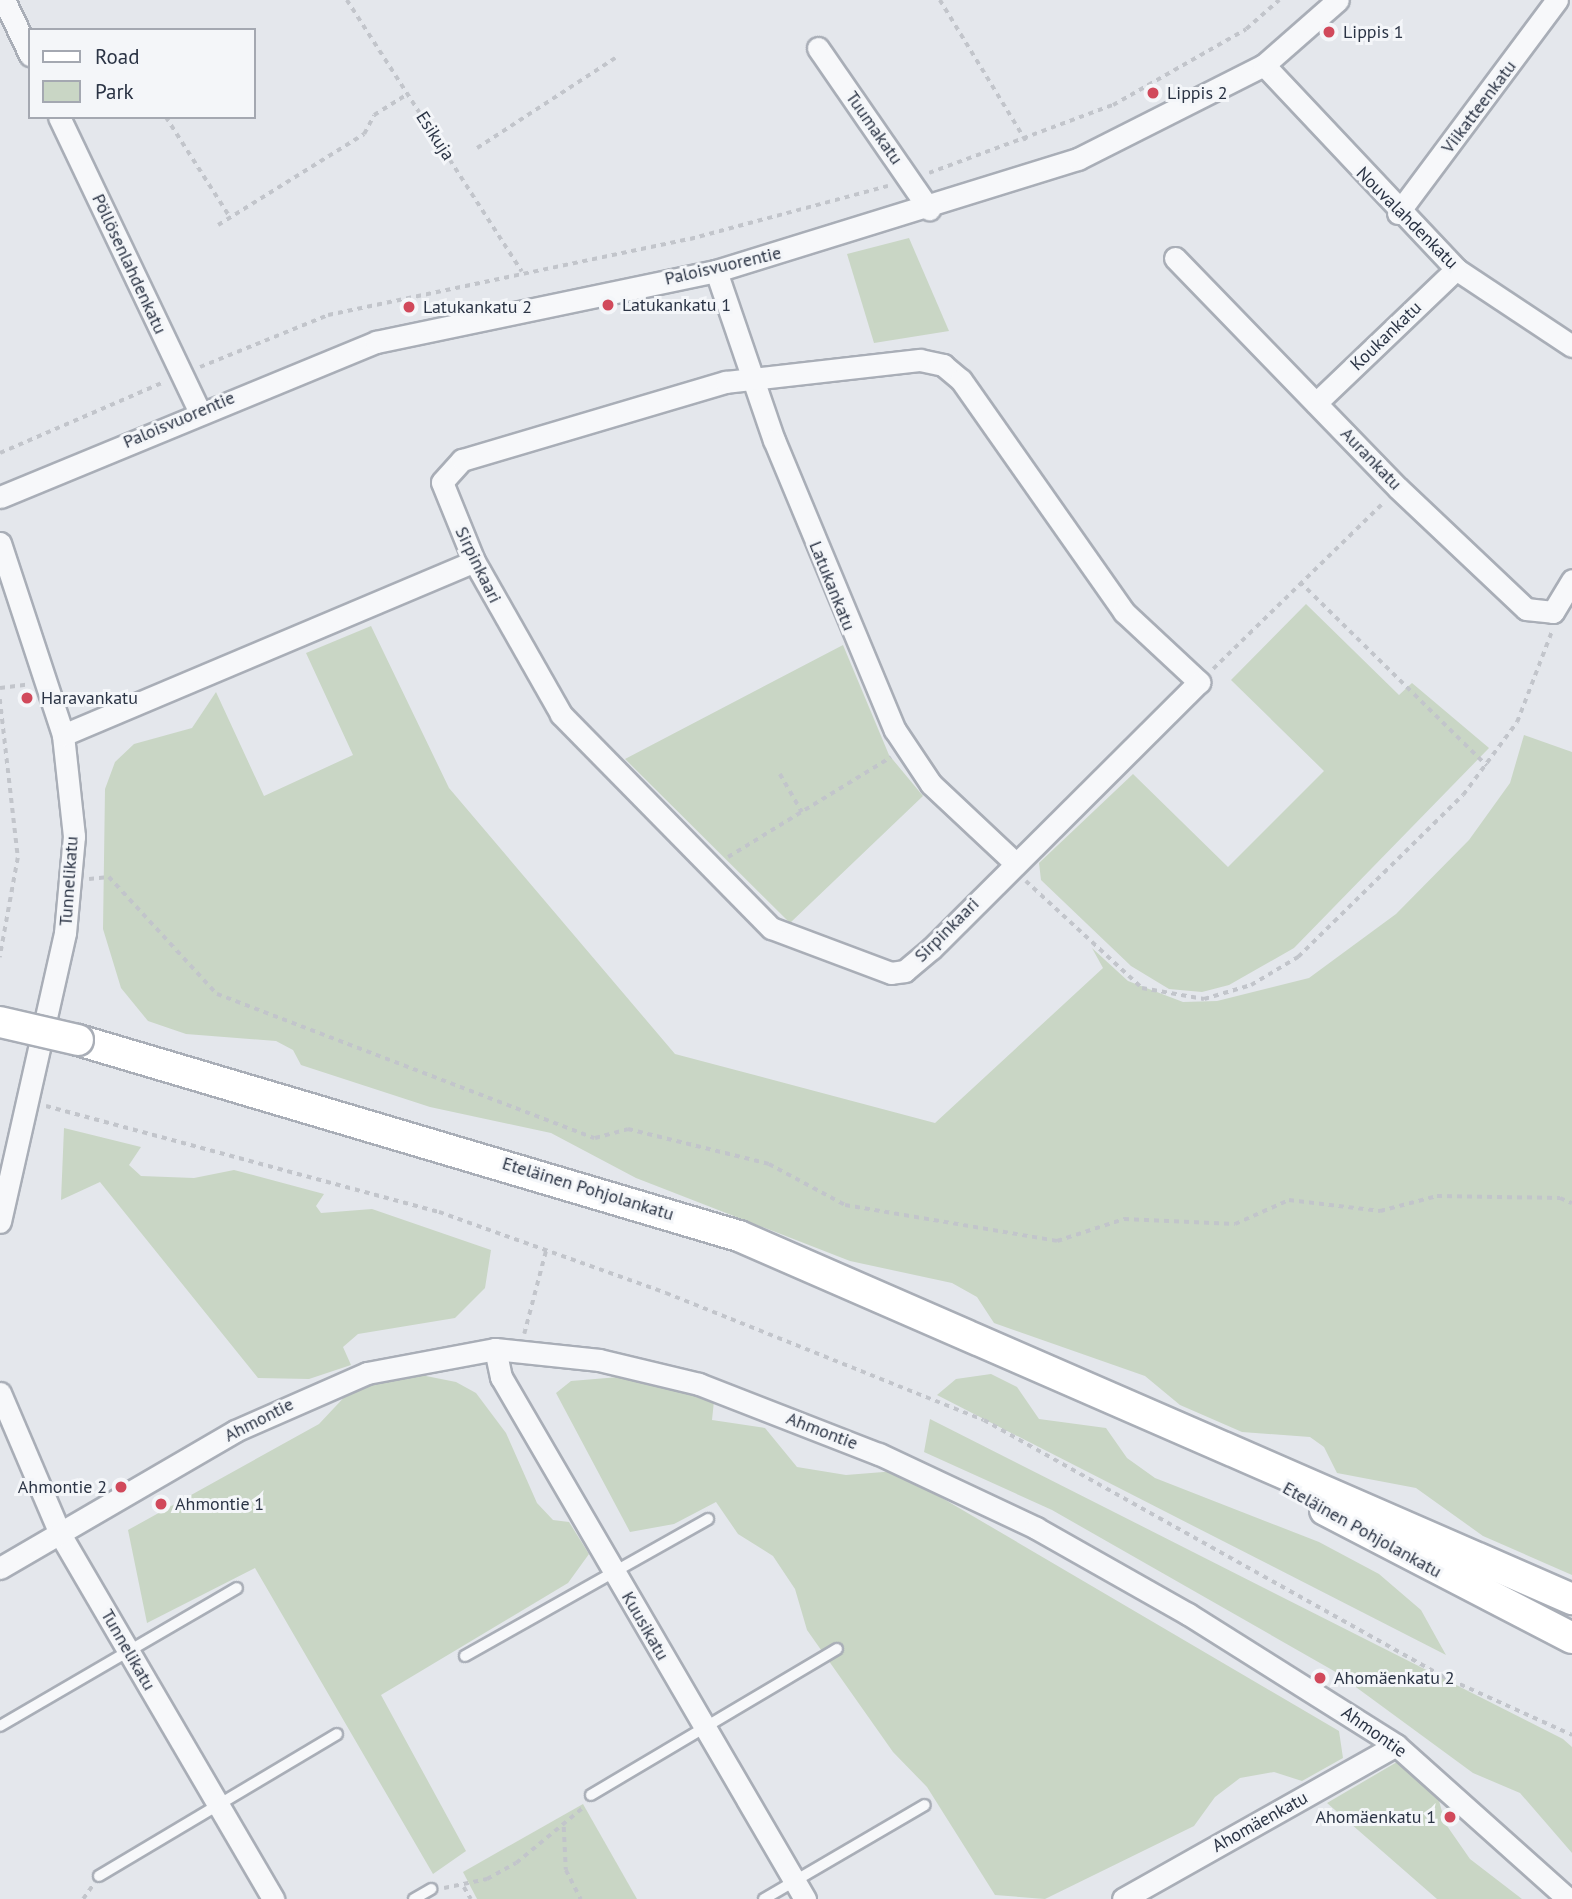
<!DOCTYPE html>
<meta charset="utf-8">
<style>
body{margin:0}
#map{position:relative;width:1572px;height:1899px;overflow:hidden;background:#e4e7ec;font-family:"PT Sans",sans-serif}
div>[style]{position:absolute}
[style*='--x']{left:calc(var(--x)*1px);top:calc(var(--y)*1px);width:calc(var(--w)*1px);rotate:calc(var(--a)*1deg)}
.green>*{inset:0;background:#c9d6c5}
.path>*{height:3.5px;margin-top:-1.75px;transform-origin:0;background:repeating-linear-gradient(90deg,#c2c5cb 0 5px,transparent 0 10px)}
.roads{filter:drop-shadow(2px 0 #a9aeb7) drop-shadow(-2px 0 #a9aeb7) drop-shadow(0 2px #a9aeb7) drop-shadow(0 -2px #a9aeb7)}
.service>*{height:10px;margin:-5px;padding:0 5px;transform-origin:5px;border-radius:5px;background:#f7f8fa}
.minor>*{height:21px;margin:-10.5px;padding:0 10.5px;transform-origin:10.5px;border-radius:10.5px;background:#f7f8fa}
.secondary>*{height:30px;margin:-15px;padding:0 15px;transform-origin:15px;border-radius:15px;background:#fff}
.bridges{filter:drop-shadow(2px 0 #a9aeb7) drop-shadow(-2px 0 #a9aeb7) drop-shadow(0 2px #a9aeb7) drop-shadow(0 -2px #a9aeb7)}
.secondary-bridge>*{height:30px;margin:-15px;padding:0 15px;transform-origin:15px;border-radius:15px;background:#fff}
.dots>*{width:19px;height:19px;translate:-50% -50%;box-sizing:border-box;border:4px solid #f4f6f9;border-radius:50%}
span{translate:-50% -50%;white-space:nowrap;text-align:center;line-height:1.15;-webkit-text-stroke:6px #f4f6f9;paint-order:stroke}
.poi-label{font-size:18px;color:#2b3445}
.left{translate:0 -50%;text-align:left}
.right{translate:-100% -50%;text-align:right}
.street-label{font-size:18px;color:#2b3445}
.legend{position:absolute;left:28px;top:28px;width:228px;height:91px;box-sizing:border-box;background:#f4f6f9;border:2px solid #a4a8b1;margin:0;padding:9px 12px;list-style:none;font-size:21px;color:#2b3445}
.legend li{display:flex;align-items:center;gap:14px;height:35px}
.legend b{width:35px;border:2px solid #a4a8b1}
</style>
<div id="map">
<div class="green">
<div style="clip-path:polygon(909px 238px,949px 331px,874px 343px,847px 254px)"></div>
<div style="clip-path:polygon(1306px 604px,1399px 695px,1412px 683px,1489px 748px,1294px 948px,1229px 985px,1202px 992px,1169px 989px,1131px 966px,1041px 880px,1039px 863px,1133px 774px,1228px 867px,1324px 771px,1231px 680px)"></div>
<div style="clip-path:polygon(371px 626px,449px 788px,675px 1054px,935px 1123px,1103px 968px,1092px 948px,1128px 981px,1183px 1002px,1217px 1001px,1309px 978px,1396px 914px,1469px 840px,1510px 783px,1524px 735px,1572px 752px,1572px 1575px,1483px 1536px,1416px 1488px,1337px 1473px,1324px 1447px,1310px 1437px,1242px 1432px,1180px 1405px,1145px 1376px,994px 1323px,977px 1297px,952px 1283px,850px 1261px,636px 1178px,551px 1133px,430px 1107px,301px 1065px,293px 1050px,276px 1041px,186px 1034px,148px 1021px,121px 988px,103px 929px,105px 789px,115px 762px,134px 744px,192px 728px,216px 692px,264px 796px,353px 755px,306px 653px)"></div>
<div style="clip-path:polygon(843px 645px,889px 755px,923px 796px,790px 923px,625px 759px)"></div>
<div style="clip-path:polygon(64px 1128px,141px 1147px,129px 1165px,141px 1176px,194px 1178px,234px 1170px,324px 1194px,316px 1206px,321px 1213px,372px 1209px,491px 1250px,485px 1288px,455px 1318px,358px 1334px,343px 1347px,351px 1365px,309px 1379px,258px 1378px,100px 1182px,61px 1200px)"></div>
<div style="clip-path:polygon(416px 1374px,456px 1382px,476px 1393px,506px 1433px,537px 1503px,553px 1520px,569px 1522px,589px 1554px,568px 1583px,381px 1695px,466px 1851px,433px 1874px,255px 1568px,147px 1623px,128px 1530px,319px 1424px,350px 1391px)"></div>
<div style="clip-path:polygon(991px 1374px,1017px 1387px,1039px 1419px,1106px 1428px,1127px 1458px,1155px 1478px,1319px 1542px,1379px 1574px,1421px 1610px,1446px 1655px,937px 1395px,956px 1379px)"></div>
<div style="clip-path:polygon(631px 1376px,714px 1401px,712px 1420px,765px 1428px,797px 1467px,846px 1475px,896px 1471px,1339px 1731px,1343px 1758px,1302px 1781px,1274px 1772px,1240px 1778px,1215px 1797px,1194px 1826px,1045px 1899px,995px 1895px,927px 1787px,893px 1752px,807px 1630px,795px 1589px,773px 1556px,738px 1534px,716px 1502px,674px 1524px,630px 1532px,556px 1393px,571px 1381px)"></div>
<div style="clip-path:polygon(930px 1419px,1563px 1739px,1572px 1747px,1572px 1853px,1520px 1793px,1473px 1773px,1334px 1671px,1052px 1510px,924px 1452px)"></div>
<div style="clip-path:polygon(1397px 1762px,1437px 1793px,1445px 1823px,1470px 1859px,1522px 1899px,1437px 1899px,1327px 1803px)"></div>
<div style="clip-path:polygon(583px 1804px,637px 1899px,477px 1899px,463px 1872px)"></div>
</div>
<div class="path">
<div style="--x:347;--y:0;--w:323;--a:57.2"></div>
<div style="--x:940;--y:0;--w:165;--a:58.6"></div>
<div style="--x:166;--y:117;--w:119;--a:57.4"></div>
<div style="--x:477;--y:148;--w:165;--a:-33.1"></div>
<div style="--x:929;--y:173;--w:196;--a:-20.3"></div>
<div style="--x:1113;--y:105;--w:153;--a:-29.7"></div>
<div style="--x:1246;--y:29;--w:44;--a:-41.3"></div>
<div style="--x:218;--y:225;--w:172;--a:-31.9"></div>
<div style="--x:364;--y:134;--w:21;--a:-62"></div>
<div style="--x:374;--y:115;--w:39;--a:-32"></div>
<div style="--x:200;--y:367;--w:138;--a:-22.1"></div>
<div style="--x:328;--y:315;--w:370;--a:-11.9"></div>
<div style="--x:690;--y:239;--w:205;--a:-15"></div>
<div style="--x:0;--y:453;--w:179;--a:-23.4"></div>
<div style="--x:1300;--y:582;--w:262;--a:44.5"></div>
<div style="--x:1213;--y:669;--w:238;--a:-44.3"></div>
<div style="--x:0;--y:688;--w:26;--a:-7"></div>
<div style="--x:0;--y:699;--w:160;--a:83.5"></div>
<div style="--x:18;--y:858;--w:101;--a:100.3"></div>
<div style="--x:780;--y:774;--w:44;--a:59.9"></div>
<div style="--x:728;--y:857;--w:191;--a:-31.5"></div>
<div style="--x:89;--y:879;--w:20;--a:-6"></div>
<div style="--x:109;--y:877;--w:159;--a:47.3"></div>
<div style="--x:217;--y:994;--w:404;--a:20.9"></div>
<div style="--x:595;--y:1138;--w:34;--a:-15"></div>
<div style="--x:628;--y:1129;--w:145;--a:13.9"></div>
<div style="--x:769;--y:1164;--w:86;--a:28.3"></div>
<div style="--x:845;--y:1205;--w:215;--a:9.6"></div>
<div style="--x:1057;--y:1241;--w:71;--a:-18.2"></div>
<div style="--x:1124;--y:1219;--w:111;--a:2.6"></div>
<div style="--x:1235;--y:1224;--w:59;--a:-24"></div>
<div style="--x:1289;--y:1200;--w:92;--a:6.9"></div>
<div style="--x:1380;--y:1211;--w:59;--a:-14.7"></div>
<div style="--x:1437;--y:1196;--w:123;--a:0.9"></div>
<div style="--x:1560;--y:1198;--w:13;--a:23"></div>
<div style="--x:1026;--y:881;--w:158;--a:42.7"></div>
<div style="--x:1142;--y:988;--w:63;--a:10.1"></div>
<div style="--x:1204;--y:999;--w:49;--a:-16.6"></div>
<div style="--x:1251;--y:985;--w:55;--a:-30.8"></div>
<div style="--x:1298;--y:957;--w:231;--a:-44.5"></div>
<div style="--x:1463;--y:795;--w:91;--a:-53.5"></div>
<div style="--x:1517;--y:722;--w:97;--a:-69"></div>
<div style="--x:46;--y:1106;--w:407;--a:15.1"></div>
<div style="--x:439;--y:1212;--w:241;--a:19.6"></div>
<div style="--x:666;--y:1293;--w:342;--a:21.8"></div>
<div style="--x:984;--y:1420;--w:525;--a:29.2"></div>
<div style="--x:1442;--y:1676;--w:143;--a:24.4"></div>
<div style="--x:524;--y:1334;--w:87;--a:-75.3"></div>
<div style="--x:564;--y:1827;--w:43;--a:87.3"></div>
<div style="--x:566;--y:1870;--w:33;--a:63"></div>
<div style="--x:464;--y:1887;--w:14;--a:60"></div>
<div style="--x:444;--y:1888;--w:44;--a:-11.8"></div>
<div style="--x:487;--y:1879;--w:33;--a:-29"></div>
<div style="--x:516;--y:1863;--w:89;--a:-39.6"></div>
<div style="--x:83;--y:1899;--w:16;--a:-55"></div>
</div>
<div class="roads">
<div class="service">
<div style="--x:465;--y:1656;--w:279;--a:-29.4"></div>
<div style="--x:0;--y:1726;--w:274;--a:-30.2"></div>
<div style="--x:591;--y:1795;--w:286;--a:-30.7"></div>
<div style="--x:99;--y:1876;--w:277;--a:-30.8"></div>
<div style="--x:414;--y:1899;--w:20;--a:-30"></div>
<div style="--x:764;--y:1899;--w:186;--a:-30.3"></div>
</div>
<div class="minor">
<div style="--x:4;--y:0;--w:61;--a:64.7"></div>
<div style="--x:818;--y:48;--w:196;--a:55.4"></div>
<div style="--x:1264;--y:65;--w:280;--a:46.7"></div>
<div style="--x:1456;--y:269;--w:139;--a:33.6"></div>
<div style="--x:59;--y:117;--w:326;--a:64.5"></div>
<div style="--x:1398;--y:213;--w:266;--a:-53.3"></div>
<div style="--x:1175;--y:258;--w:320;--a:45.9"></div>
<div style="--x:1398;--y:488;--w:176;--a:43.4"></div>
<div style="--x:1526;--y:609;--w:27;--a:6"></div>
<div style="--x:1553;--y:612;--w:37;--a:-59"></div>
<div style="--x:716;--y:271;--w:179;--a:71.1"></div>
<div style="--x:774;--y:440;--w:314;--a:67.4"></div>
<div style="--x:895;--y:730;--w:65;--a:56.3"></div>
<div style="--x:931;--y:784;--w:112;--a:43.2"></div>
<div style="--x:920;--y:360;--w:24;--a:12"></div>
<div style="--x:943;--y:365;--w:23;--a:40"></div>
<div style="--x:961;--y:380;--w:284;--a:54.9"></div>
<div style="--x:1124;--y:612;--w:103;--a:43"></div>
<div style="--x:1199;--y:682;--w:377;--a:135.1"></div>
<div style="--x:932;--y:948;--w:35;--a:140"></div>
<div style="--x:905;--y:971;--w:14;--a:172"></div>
<div style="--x:891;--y:973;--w:128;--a:-159.4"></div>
<div style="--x:771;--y:928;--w:300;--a:-134.5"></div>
<div style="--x:561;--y:714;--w:176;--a:-119.6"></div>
<div style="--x:474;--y:561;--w:85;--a:-112.1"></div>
<div style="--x:442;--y:482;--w:30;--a:-48"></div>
<div style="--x:462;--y:460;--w:275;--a:-16.5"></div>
<div style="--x:726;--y:382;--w:195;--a:-6.5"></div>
<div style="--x:1316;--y:403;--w:194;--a:-43.7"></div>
<div style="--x:0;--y:497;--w:407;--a:-22.4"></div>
<div style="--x:376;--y:342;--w:347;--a:-11.8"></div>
<div style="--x:716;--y:271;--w:379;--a:-17.2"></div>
<div style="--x:1078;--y:159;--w:208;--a:-26.8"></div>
<div style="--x:1264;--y:65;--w:98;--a:-41.3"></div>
<div style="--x:0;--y:543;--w:202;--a:71.8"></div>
<div style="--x:63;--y:735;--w:102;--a:83.8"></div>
<div style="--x:74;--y:836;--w:97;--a:95.3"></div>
<div style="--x:65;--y:933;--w:296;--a:102.7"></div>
<div style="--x:63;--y:735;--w:446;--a:-22.9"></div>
<div style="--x:495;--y:1349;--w:29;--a:78"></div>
<div style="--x:501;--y:1377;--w:604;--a:59.78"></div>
<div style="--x:0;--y:1393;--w:153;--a:66.9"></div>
<div style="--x:60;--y:1534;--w:423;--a:59.7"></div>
<div style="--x:0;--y:1568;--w:272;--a:-30.2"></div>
<div style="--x:235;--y:1431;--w:144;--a:-23.7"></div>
<div style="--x:367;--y:1373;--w:130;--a:-10.6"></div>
<div style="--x:495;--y:1349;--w:105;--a:6"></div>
<div style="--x:599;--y:1360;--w:103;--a:13.5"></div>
<div style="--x:699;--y:1384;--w:193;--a:21.3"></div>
<div style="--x:879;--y:1454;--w:174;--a:25.2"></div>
<div style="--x:1036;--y:1528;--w:175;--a:29.5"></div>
<div style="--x:1188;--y:1614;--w:246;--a:32.2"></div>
<div style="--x:1396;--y:1745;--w:231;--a:41.8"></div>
<div style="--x:1123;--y:1899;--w:313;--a:-29.4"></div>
</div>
<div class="secondary">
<div style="--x:78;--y:1040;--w:689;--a:16.52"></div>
<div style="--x:739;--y:1236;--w:909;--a:23.55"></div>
<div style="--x:1325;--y:1510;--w:278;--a:27.4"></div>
</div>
</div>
<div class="bridges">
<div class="secondary-bridge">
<div style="--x:0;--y:1022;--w:80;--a:13"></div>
</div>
</div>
<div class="dots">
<div style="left:1329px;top:32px;background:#d1495b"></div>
<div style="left:1153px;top:93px;background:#d1495b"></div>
<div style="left:608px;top:305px;background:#d1495b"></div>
<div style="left:409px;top:307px;background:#d1495b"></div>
<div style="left:27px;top:698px;background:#d1495b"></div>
<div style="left:121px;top:1487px;background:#d1495b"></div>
<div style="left:161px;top:1504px;background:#d1495b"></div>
<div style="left:1320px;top:1678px;background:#d1495b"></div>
<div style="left:1450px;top:1817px;background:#d1495b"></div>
</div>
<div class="poi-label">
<span class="left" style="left:1343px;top:32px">Lippis 1</span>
<span class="left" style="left:1167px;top:93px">Lippis 2</span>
<span class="left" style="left:622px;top:305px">Latukankatu 1</span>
<span class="left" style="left:423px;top:307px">Latukankatu 2</span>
<span class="left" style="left:41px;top:698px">Haravankatu</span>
<span class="right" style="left:107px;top:1487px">Ahmontie 2</span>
<span class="left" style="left:175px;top:1504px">Ahmontie 1</span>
<span class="left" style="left:1334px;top:1678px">Ahomäenkatu 2</span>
<span class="right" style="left:1436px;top:1817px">Ahomäenkatu 1</span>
</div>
<div class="street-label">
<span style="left:1479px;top:107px;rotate:-53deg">Viikatteenkatu</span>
<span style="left:874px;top:128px;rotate:55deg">Tuumakatu</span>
<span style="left:435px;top:136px;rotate:57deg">Esikuja</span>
<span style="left:1407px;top:218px;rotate:45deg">Nouvalahdenkatu</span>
<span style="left:129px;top:264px;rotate:65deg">Pöllösenlahdenkatu</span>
<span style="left:723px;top:266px;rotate:-13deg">Paloisvuorentie</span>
<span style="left:1386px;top:336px;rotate:-44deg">Koukankatu</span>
<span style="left:179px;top:420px;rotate:-23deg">Paloisvuorentie</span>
<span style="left:1371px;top:459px;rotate:46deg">Aurankatu</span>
<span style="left:478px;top:565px;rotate:64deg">Sirpinkaari</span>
<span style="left:832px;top:586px;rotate:68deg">Latukankatu</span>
<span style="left:69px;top:881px;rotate:-86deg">Tunnelikatu</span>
<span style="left:947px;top:930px;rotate:-45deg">Sirpinkaari</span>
<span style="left:588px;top:1189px;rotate:17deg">Eteläinen Pohjolankatu</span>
<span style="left:259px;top:1420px;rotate:-27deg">Ahmontie</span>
<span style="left:822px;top:1431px;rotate:21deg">Ahmontie</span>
<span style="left:1362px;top:1530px;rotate:29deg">Eteläinen Pohjolankatu</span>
<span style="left:645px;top:1626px;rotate:60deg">Kuusikatu</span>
<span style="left:128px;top:1650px;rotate:60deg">Tunnelikatu</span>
<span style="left:1374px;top:1732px;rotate:35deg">Ahmontie</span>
<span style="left:1260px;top:1822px;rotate:-29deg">Ahomäenkatu</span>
</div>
<ul class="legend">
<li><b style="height:9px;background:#fff"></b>Road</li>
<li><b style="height:19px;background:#c9d6c5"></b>Park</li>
</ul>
</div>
